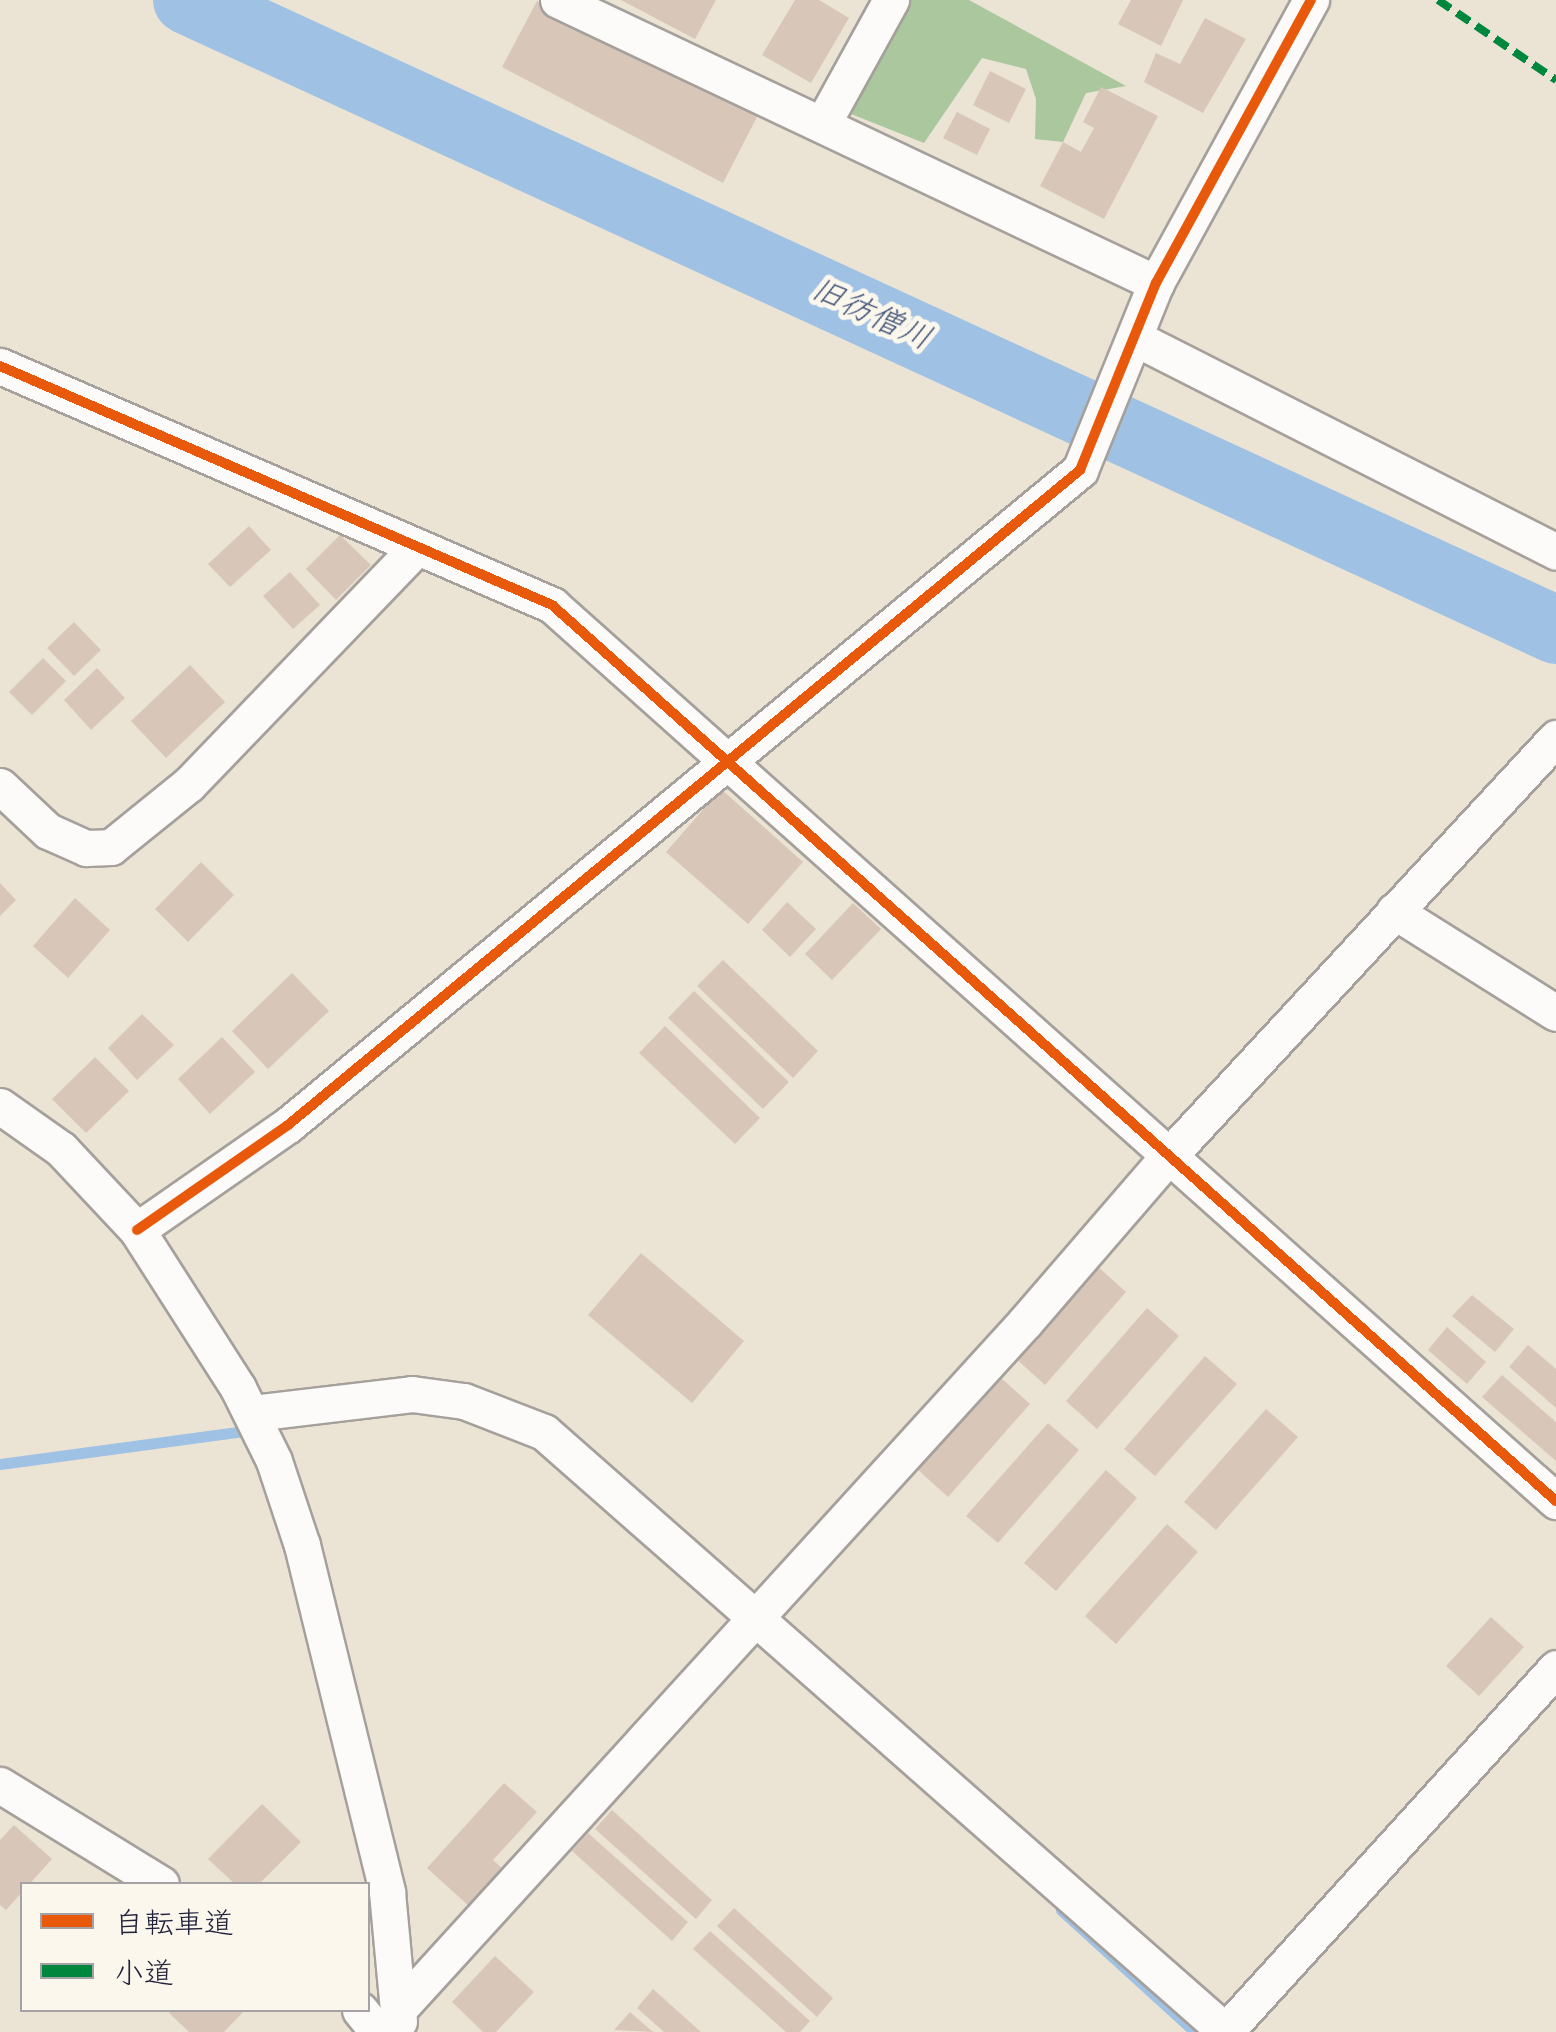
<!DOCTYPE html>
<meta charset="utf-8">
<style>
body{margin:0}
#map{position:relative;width:1556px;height:2032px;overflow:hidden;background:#ebe4d5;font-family:Mynerve,"Klee One",sans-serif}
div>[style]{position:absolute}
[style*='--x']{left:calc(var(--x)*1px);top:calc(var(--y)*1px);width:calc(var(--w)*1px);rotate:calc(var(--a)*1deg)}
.forest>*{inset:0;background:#aac79d}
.stream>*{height:11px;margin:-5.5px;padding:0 5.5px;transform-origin:5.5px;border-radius:5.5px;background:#9fc1e4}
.river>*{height:68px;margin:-34px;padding:0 34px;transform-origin:34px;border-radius:34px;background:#9fc1e4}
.building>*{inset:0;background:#d8c7b8}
.roads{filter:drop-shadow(2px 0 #a5a09b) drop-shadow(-2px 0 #a5a09b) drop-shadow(0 2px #a5a09b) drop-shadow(0 -2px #a5a09b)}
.street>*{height:35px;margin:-17.5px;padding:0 17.5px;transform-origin:17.5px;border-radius:17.5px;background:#fcfbf9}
.quiet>*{height:8px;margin-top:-4px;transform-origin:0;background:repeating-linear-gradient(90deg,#00873e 0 15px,transparent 0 23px)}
.cycleway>*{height:10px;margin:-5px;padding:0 5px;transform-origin:5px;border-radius:5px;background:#e8590c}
span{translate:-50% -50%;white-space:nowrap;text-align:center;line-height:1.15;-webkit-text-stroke:10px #fbf7ec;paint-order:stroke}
.water-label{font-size:32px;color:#425479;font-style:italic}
.legend{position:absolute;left:20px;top:1882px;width:350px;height:130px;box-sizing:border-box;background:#fbf7ec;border:2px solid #a4a2a5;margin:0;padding:12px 18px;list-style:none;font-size:30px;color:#22223b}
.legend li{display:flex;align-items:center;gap:20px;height:50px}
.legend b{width:50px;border:2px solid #a4a2a5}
</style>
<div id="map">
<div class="forest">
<div style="clip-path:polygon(900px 0,969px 0,1126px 86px,1086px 93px,1063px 142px,1035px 139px,1036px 99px,1026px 69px,982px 58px,924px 143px,831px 106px)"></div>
</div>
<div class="stream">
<div style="--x:0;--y:1464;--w:255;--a:-7.7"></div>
<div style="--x:1061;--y:1910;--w:181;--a:42.3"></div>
</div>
<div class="river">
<div style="--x:187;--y:0;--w:1507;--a:24.71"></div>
</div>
<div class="building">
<div style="clip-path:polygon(621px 0,716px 0,695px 39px)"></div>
<div style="clip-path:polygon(795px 0,819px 0,849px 18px,811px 83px,762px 55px)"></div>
<div style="clip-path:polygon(1131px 0,1183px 0,1161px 46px,1118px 24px)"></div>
<div style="clip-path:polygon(537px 1px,758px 115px,723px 183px,502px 67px)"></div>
<div style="clip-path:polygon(1205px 18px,1246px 39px,1203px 113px,1144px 82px,1156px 53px,1180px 64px)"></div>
<div style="clip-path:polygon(990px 71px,1026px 89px,1009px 123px,973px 105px)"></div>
<div style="clip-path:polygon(1101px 87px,1158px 116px,1104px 219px,1040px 186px,1063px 142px,1081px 152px,1094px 128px,1083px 122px)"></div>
<div style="clip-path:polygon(957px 112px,990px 129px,977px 155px,943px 138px)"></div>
<div style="clip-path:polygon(249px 526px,271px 550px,230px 587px,208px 564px)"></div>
<div style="clip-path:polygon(340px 535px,371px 565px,336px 600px,306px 569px)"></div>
<div style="clip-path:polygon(290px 572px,320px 605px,293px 629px,263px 596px)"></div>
<div style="clip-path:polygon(74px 622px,101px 650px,74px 676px,47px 648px)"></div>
<div style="clip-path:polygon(43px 658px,66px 681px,32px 715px,9px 692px)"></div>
<div style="clip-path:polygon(190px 665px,225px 702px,166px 758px,131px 721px)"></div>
<div style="clip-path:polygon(97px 668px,125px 698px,91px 730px,64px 700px)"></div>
<div style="clip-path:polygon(721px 789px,803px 862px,748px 924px,666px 852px)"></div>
<div style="clip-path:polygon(201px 862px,234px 895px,188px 942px,155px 909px)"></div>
<div style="clip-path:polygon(0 883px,16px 900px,0 916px)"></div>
<div style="clip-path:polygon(75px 898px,110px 930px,68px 978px,33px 946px)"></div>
<div style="clip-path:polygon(787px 902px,816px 929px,790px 957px,762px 930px)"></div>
<div style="clip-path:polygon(853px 903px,881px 929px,832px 980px,805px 954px)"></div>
<div style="clip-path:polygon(723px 960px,818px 1051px,793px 1078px,697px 986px)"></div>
<div style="clip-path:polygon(292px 973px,329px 1011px,268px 1069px,232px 1031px)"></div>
<div style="clip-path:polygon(694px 991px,789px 1082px,763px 1109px,668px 1018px)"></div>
<div style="clip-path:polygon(142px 1014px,174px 1045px,137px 1080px,108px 1048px)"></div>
<div style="clip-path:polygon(665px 1026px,760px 1118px,735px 1144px,639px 1053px)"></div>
<div style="clip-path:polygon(222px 1037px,255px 1072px,210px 1114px,178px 1079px)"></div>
<div style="clip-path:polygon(95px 1057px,129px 1091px,86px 1133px,52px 1099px)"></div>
<div style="clip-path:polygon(641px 1253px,744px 1341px,692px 1403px,588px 1315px)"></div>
<div style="clip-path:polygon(1095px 1264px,1126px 1292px,1045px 1385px,1014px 1357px)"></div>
<div style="clip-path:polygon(1472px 1295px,1514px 1329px,1495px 1352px,1452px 1316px)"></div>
<div style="clip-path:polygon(1147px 1308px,1179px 1336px,1097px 1429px,1066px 1401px)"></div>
<div style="clip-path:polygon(1447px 1327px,1486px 1362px,1467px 1384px,1428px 1350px)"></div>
<div style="clip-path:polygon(1528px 1345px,1556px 1369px,1556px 1408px,1509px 1367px)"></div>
<div style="clip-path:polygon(1205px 1356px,1237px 1384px,1155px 1476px,1124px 1449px)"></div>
<div style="clip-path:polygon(1502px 1375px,1556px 1422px,1556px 1461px,1482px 1397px)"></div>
<div style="clip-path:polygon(999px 1376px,1030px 1404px,948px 1497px,917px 1469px)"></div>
<div style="clip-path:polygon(1266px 1409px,1298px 1437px,1216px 1530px,1184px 1502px)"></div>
<div style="clip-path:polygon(1048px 1423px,1079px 1450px,998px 1543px,966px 1516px)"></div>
<div style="clip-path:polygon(1106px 1470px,1137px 1498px,1056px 1591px,1024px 1563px)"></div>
<div style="clip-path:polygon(1167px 1524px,1198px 1552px,1116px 1644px,1085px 1616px)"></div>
<div style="clip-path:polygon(1491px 1617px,1524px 1647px,1479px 1696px,1446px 1666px)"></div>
<div style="clip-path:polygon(504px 1783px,537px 1812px,493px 1860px,503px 1869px,470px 1907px,427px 1868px)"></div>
<div style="clip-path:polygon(262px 1804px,301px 1842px,259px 1884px,235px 1884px,208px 1859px)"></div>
<div style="clip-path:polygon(612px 1810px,712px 1900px,696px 1919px,595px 1829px)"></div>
<div style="clip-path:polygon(14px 1825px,52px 1859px,6px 1910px,0 1905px,0 1840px)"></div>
<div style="clip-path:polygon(588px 1833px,688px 1922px,672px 1941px,572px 1851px)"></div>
<div style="clip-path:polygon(734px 1908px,833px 1998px,817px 2017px,717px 1926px)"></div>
<div style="clip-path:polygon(710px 1931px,810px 2021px,800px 2032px,786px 2032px,693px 1949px)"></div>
<div style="clip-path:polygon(495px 1956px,534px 1992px,496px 2032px,483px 2032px,452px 2002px)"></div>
<div style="clip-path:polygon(653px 1989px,701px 2032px,664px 2032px,637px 2008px)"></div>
<div style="clip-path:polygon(173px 2010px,245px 2010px,224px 2032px,189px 2032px,169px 2013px)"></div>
<div style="clip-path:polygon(630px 2012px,653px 2032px,614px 2030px)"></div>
</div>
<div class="roads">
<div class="street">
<div style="--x:558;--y:0;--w:662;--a:25.33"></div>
<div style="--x:823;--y:123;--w:141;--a:-61.1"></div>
<div style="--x:1137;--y:339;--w:470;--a:26.9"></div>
<div style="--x:0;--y:366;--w:602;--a:23.41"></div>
<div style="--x:552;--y:605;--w:1346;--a:41.75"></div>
<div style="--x:0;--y:786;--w:66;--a:43.2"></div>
<div style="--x:48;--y:831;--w:42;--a:24.1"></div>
<div style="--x:86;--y:848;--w:25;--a:-2"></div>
<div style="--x:111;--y:847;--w:100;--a:-38.9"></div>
<div style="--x:189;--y:784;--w:329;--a:-46.1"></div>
<div style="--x:1394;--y:911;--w:191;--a:32.2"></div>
<div style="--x:0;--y:1106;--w:75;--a:35.2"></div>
<div style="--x:61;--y:1149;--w:111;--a:46.8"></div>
<div style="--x:137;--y:1230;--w:188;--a:57.4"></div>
<div style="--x:238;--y:1388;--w:81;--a:63.7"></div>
<div style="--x:274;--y:1461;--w:89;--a:71.6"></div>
<div style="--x:302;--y:1545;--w:357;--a:76.2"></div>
<div style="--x:387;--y:1892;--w:130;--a:84.7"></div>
<div style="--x:137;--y:1230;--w:184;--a:-34.8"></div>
<div style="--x:288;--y:1125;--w:1028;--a:-39.59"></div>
<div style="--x:1080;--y:470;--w:202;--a:-67.9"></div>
<div style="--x:1156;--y:283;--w:323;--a:-61.3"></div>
<div style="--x:253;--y:1413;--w:160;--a:-6.8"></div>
<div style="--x:412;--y:1394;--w:52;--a:7.7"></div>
<div style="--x:464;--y:1401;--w:86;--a:21.2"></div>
<div style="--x:544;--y:1432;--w:908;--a:41.34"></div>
<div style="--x:0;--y:1785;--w:189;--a:31.6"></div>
<div style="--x:360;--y:2010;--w:28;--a:51"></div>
<div style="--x:398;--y:2010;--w:932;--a:-47.65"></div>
<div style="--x:1026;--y:1321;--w:214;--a:-49.2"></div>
<div style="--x:1166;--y:1159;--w:574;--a:-47.19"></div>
<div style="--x:1225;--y:2032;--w:492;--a:-47.7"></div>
</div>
</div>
<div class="quiet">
<div style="--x:1438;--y:0;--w:143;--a:34.1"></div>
</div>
<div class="cycleway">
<div style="--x:0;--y:366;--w:602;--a:23.41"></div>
<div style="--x:552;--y:605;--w:1346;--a:41.75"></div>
<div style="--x:137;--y:1230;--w:184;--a:-34.8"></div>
<div style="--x:288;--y:1125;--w:1028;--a:-39.59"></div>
<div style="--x:1080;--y:470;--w:202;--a:-67.9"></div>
<div style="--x:1156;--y:283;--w:323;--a:-61.3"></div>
</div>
<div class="water-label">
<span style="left:871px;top:315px;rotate:25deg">旧彷僧川</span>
</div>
<ul class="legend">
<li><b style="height:12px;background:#e8590c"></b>自転車道</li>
<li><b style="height:12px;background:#00873e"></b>小道</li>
</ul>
</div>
